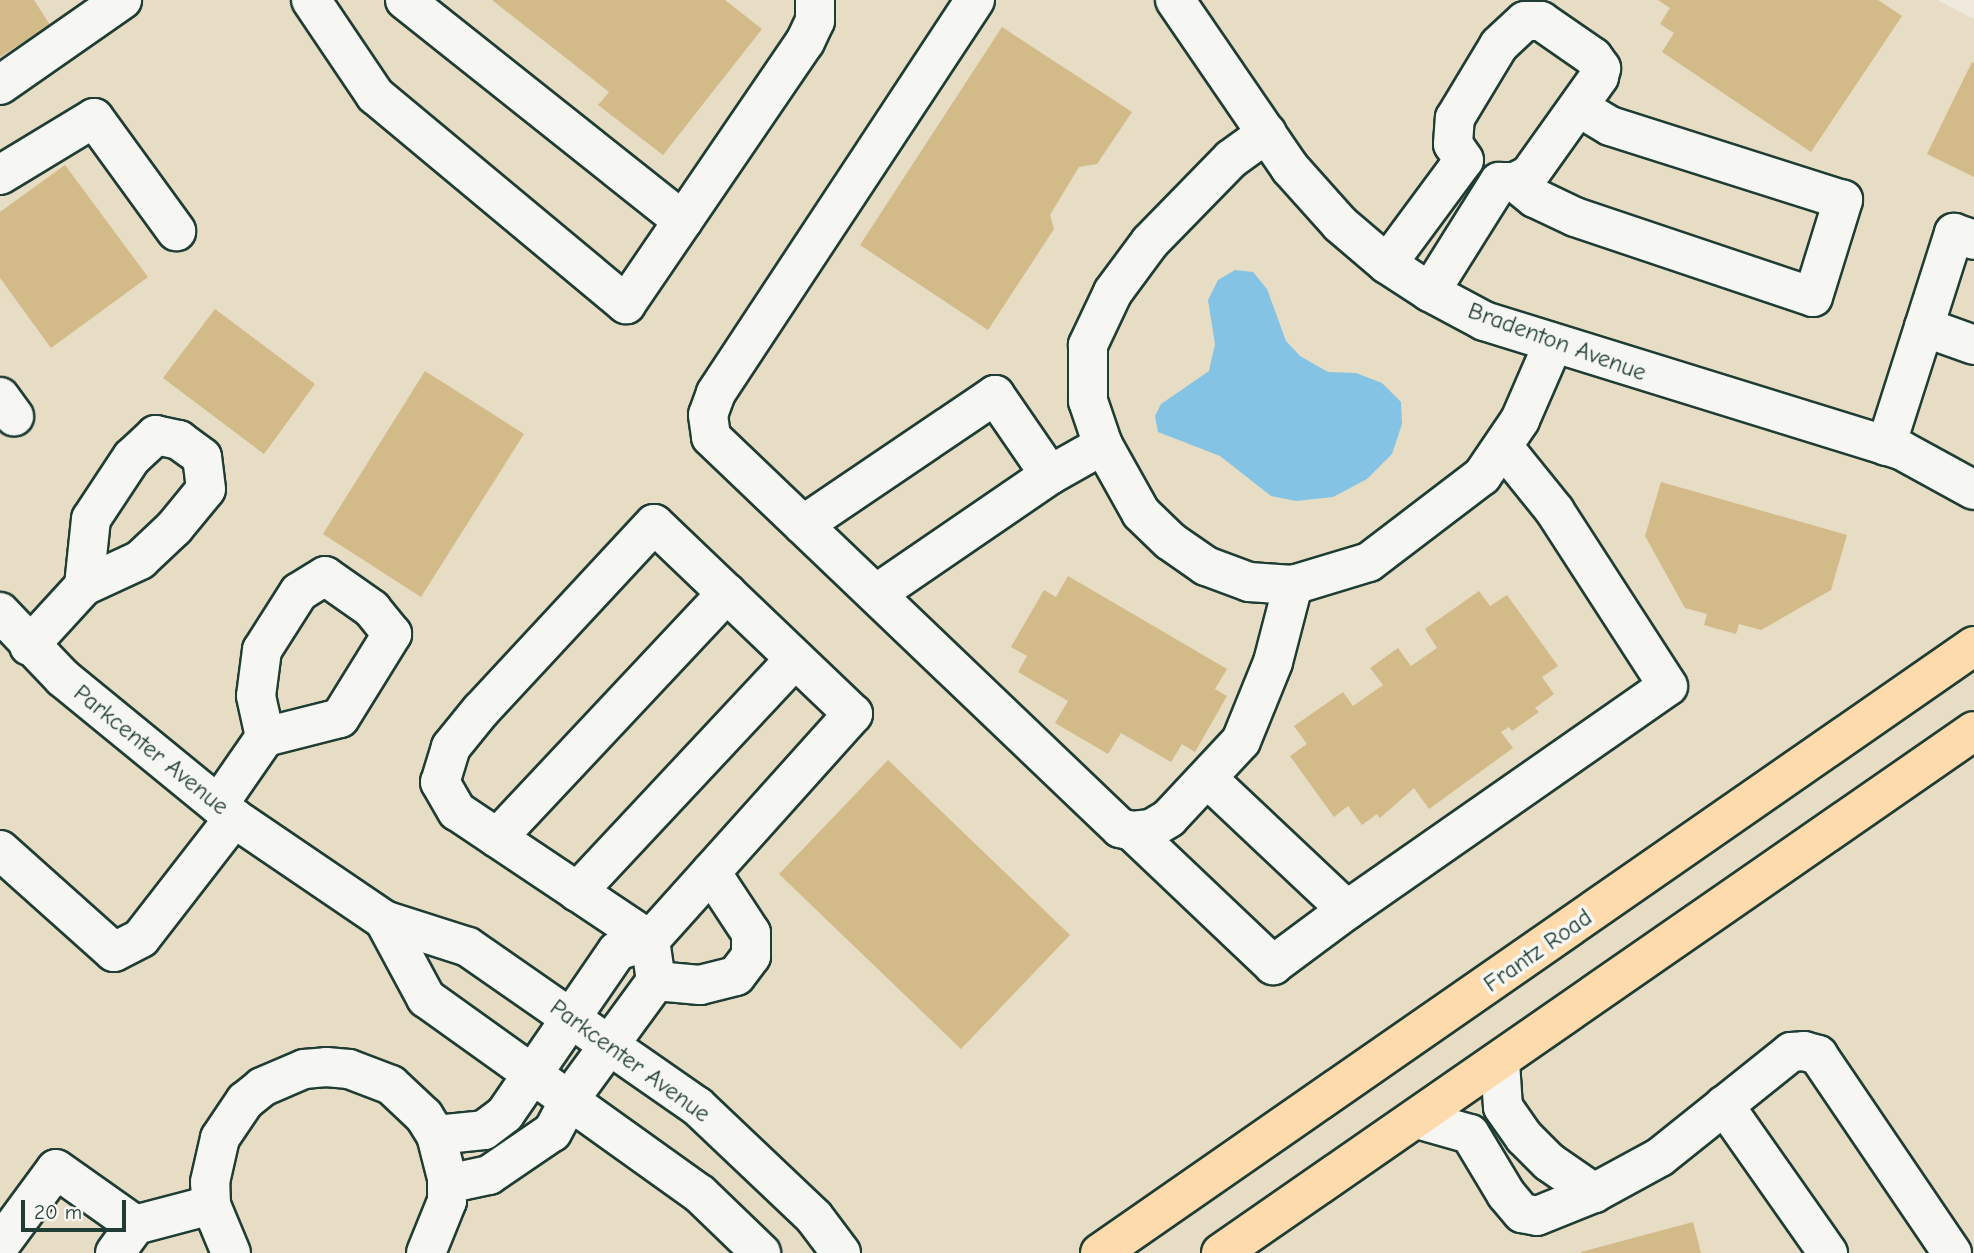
<!DOCTYPE html>
<style>
body{margin:0}
#map{position:relative;width:1974px;height:1253px;overflow:hidden;background:#efeadd;font-family:"Comic Neue",sans-serif}
div>[style]{position:absolute}
[style*='--x']{left:calc(var(--x)*1px);top:calc(var(--y)*1px);width:calc(var(--w)*1px);rotate:calc(var(--a)*1deg)}
.built>*{inset:0;background:#e7dcc4}
.water>*{inset:0;background:#85c3e5}
.building>*{inset:0;background:#d3ba89}
.roads{filter:drop-shadow(2px 0 #1f3d34) drop-shadow(-2px 0 #1f3d34) drop-shadow(0 2px #1f3d34) drop-shadow(0 -2px #1f3d34)}
.minor>*{height:38px;margin:-19px;padding:0 19px;transform-origin:19px;border-radius:19px;background:#f6f6f2}
.major>*{height:38px;margin:-19px;padding:0 19px;transform-origin:19px;border-radius:19px;background:#fedbac}
span{translate:-50% -50%;white-space:nowrap;text-align:center;line-height:1.15;-webkit-text-stroke:7px #f6f6f2;paint-order:stroke}
.street-label{font-size:24px;color:#1f3d34}
.scale{position:absolute;left:21px;top:1200px;width:105px;height:32px;box-sizing:border-box;border:4px solid #1f3d34;border-top:0;padding-left:9px;font-size:21px;line-height:24px;white-space:nowrap;color:#1f3d34;-webkit-text-stroke:5px #f6f6f2;paint-order:stroke}
</style>
<div id="map">
<div class="built">
<div style="clip-path:polygon(0 0,1937px 0,1974px 19px,1974px 1253px,0 1253px)"></div>
</div>
<div class="water">
<div style="clip-path:polygon(1235px 270px,1253px 272px,1267px 289px,1286px 341px,1300px 356px,1328px 372px,1356px 373px,1382px 383px,1401px 402px,1402px 424px,1392px 454px,1367px 479px,1333px 497px,1296px 501px,1271px 496px,1220px 456px,1158px 432px,1155px 416px,1161px 404px,1209px 371px,1215px 344px,1208px 300px,1218px 280px)"></div>
</div>
<div class="building">
<div style="clip-path:polygon(0 0,34px 0,50px 25px,0 57px)"></div>
<div style="clip-path:polygon(492px 0,725px 0,762px 29px,663px 155px,598px 105px,609px 92px)"></div>
<div style="clip-path:polygon(1658px 0,1878px 0,1902px 16px,1811px 152px,1662px 52px,1674px 33px,1660px 24px,1670px 8px)"></div>
<div style="clip-path:polygon(1002px 27px,1132px 112px,1097px 164px,1079px 167px,1050px 215px,1054px 229px,988px 330px,860px 245px)"></div>
<div style="clip-path:polygon(1972px 62px,1974px 63px,1974px 177px,1927px 154px)"></div>
<div style="clip-path:polygon(65px 165px,148px 277px,51px 348px,0 278px,0 212px)"></div>
<div style="clip-path:polygon(215px 309px,315px 384px,264px 454px,163px 378px)"></div>
<div style="clip-path:polygon(425px 371px,524px 434px,421px 597px,323px 534px)"></div>
<div style="clip-path:polygon(1661px 482px,1847px 535px,1831px 590px,1761px 630px,1739px 624px,1736px 634px,1704px 625px,1707px 614px,1685px 608px,1645px 536px)"></div>
<div style="clip-path:polygon(1068px 576px,1227px 669px,1215px 689px,1227px 696px,1195px 752px,1182px 744px,1171px 762px,1121px 733px,1108px 754px,1055px 723px,1068px 701px,1018px 672px,1027px 656px,1011px 647px,1044px 590px,1056px 597px)"></div>
<div style="clip-path:polygon(1479px 591px,1490px 606px,1507px 595px,1558px 666px,1542px 677px,1554px 694px,1535px 708px,1539px 712px,1512px 731px,1509px 727px,1501px 732px,1513px 748px,1429px 809px,1414px 788px,1380px 818px,1377px 814px,1362px 825px,1348px 806px,1334px 817px,1290px 756px,1307px 744px,1294px 726px,1343px 692px,1353px 706px,1383px 685px,1370px 668px,1398px 648px,1411px 666px,1437px 648px,1425px 629px)"></div>
<div style="clip-path:polygon(888px 760px,1070px 935px,961px 1049px,779px 874px)"></div>
<div style="clip-path:polygon(1693px 1222px,1701px 1253px,1581px 1253px,1581px 1252px)"></div>
</div>
<div class="roads">
<div class="minor">
<div style="--x:311;--y:0;--w:115;--a:56"></div>
<div style="--x:375;--y:95;--w:327;--a:39.8"></div>
<div style="--x:626;--y:304;--w:317;--a:-55.7"></div>
<div style="--x:805;--y:42;--w:23;--a:-65"></div>
<div style="--x:815;--y:21;--w:21;--a:-90"></div>
<div style="--x:405;--y:0;--w:355;--a:38.5"></div>
<div style="--x:975;--y:0;--w:471;--a:123.4"></div>
<div style="--x:716;--y:393;--w:23;--a:110"></div>
<div style="--x:708;--y:415;--w:22;--a:82"></div>
<div style="--x:711;--y:437;--w:566;--a:43.71"></div>
<div style="--x:1120;--y:828;--w:12;--a:14"></div>
<div style="--x:1132;--y:831;--w:19;--a:-6"></div>
<div style="--x:1151;--y:829;--w:21;--a:-31"></div>
<div style="--x:1169;--y:818;--w:105;--a:-46.9"></div>
<div style="--x:1241;--y:741;--w:85;--a:-67.9"></div>
<div style="--x:1273;--y:662;--w:80;--a:-75.4"></div>
<div style="--x:1175;--y:0;--w:204;--a:55.6"></div>
<div style="--x:1290;--y:168;--w:75;--a:48.2"></div>
<div style="--x:1340;--y:224;--w:62;--a:40.4"></div>
<div style="--x:1387;--y:264;--w:51;--a:33.1"></div>
<div style="--x:1430;--y:292;--w:61;--a:28.2"></div>
<div style="--x:1484;--y:321;--w:436;--a:17.2"></div>
<div style="--x:1901;--y:450;--w:83;--a:28.7"></div>
<div style="--x:0;--y:85;--w:149;--a:-34.9"></div>
<div style="--x:1267;--y:133;--w:44;--a:144.2"></div>
<div style="--x:1231;--y:159;--w:116;--a:134.3"></div>
<div style="--x:1150;--y:242;--w:62;--a:126.5"></div>
<div style="--x:1113;--y:292;--w:59;--a:115.3"></div>
<div style="--x:1088;--y:345;--w:56;--a:90"></div>
<div style="--x:1088;--y:401;--w:46;--a:71.2"></div>
<div style="--x:1103;--y:445;--w:78;--a:60.8"></div>
<div style="--x:1141;--y:513;--w:40;--a:44"></div>
<div style="--x:1170;--y:541;--w:44;--a:34.8"></div>
<div style="--x:1206;--y:566;--w:46;--a:20.4"></div>
<div style="--x:1249;--y:582;--w:44;--a:3.9"></div>
<div style="--x:1293;--y:585;--w:79;--a:-16.8"></div>
<div style="--x:1369;--y:562;--w:142;--a:-37.3"></div>
<div style="--x:1482;--y:476;--w:68;--a:-55.8"></div>
<div style="--x:1520;--y:420;--w:83;--a:-66.5"></div>
<div style="--x:0;--y:175;--w:110;--a:-31.2"></div>
<div style="--x:94;--y:118;--w:140;--a:54"></div>
<div style="--x:1515;--y:182;--w:26;--a:39"></div>
<div style="--x:1535;--y:198;--w:44;--a:25.4"></div>
<div style="--x:1575;--y:217;--w:251;--a:18.6"></div>
<div style="--x:1813;--y:297;--w:102;--a:-72.8"></div>
<div style="--x:1843;--y:200;--w:244;--a:-162.4"></div>
<div style="--x:1610;--y:126;--w:37;--a:-149"></div>
<div style="--x:1387;--y:264;--w:129;--a:-53.5"></div>
<div style="--x:1464;--y:160;--w:19;--a:-125"></div>
<div style="--x:1453;--y:144;--w:26;--a:-86"></div>
<div style="--x:1455;--y:118;--w:85;--a:-58.9"></div>
<div style="--x:1499;--y:45;--w:35;--a:-43"></div>
<div style="--x:1525;--y:21;--w:16;--a:0"></div>
<div style="--x:1541;--y:21;--w:63;--a:34.7"></div>
<div style="--x:1593;--y:57;--w:14;--a:54"></div>
<div style="--x:1601;--y:68;--w:9;--a:103"></div>
<div style="--x:1599;--y:77;--w:120;--a:125.5"></div>
<div style="--x:1529;--y:175;--w:16;--a:153"></div>
<div style="--x:1515;--y:182;--w:16;--a:180"></div>
<div style="--x:1499;--y:182;--w:130;--a:122.1"></div>
<div style="--x:1924;--y:327;--w:99;--a:-72.3"></div>
<div style="--x:1954;--y:233;--w:21;--a:19"></div>
<div style="--x:0;--y:397;--w:24;--a:54"></div>
<div style="--x:1886;--y:446;--w:125;--a:-72.3"></div>
<div style="--x:1924;--y:327;--w:53;--a:19.8"></div>
<div style="--x:803;--y:525;--w:232;--a:-34.1"></div>
<div style="--x:995;--y:395;--w:97;--a:55.5"></div>
<div style="--x:876;--y:594;--w:211;--a:-34.4"></div>
<div style="--x:1050;--y:475;--w:61;--a:-29.5"></div>
<div style="--x:0;--y:612;--w:91;--a:46.3"></div>
<div style="--x:63;--y:678;--w:221;--a:39.3"></div>
<div style="--x:234;--y:818;--w:181;--a:34.2"></div>
<div style="--x:384;--y:920;--w:88;--a:17.8"></div>
<div style="--x:468;--y:947;--w:279;--a:34.8"></div>
<div style="--x:697;--y:1106;--w:161;--a:43.5"></div>
<div style="--x:814;--y:1217;--w:45;--a:53.1"></div>
<div style="--x:29;--y:646;--w:81;--a:-47.5"></div>
<div style="--x:84;--y:586;--w:62;--a:-24.9"></div>
<div style="--x:140;--y:560;--w:47;--a:-43.3"></div>
<div style="--x:174;--y:528;--w:50;--a:-50.6"></div>
<div style="--x:206;--y:489;--w:32;--a:-97"></div>
<div style="--x:202;--y:457;--w:29;--a:-144"></div>
<div style="--x:179;--y:440;--w:24;--a:-168"></div>
<div style="--x:156;--y:435;--w:33;--a:137"></div>
<div style="--x:132;--y:457;--w:74;--a:123.5"></div>
<div style="--x:91;--y:519;--w:67;--a:96"></div>
<div style="--x:1208;--y:779;--w:191;--a:43.3"></div>
<div style="--x:1347;--y:910;--w:391;--a:-34.9"></div>
<div style="--x:1668;--y:686;--w:208;--a:-122.9"></div>
<div style="--x:1555;--y:511;--w:80;--a:-128.9"></div>
<div style="--x:218;--y:805;--w:83;--a:-55.3"></div>
<div style="--x:265;--y:737;--w:77;--a:-14.2"></div>
<div style="--x:340;--y:718;--w:99;--a:-58.2"></div>
<div style="--x:392;--y:634;--w:32;--a:-129"></div>
<div style="--x:372;--y:609;--w:57;--a:-144.9"></div>
<div style="--x:325;--y:576;--w:31;--a:148"></div>
<div style="--x:299;--y:592;--w:69;--a:122.5"></div>
<div style="--x:262;--y:650;--w:46;--a:97.4"></div>
<div style="--x:256;--y:696;--w:42;--a:77.6"></div>
<div style="--x:1132;--y:831;--w:195;--a:43.5"></div>
<div style="--x:1273;--y:965;--w:92;--a:-36.6"></div>
<div style="--x:497;--y:838;--w:336;--a:-46.8"></div>
<div style="--x:0;--y:850;--w:153;--a:41.8"></div>
<div style="--x:114;--y:952;--w:30;--a:-27"></div>
<div style="--x:141;--y:938;--w:152;--a:-52.2"></div>
<div style="--x:577;--y:892;--w:319;--a:-46.9"></div>
<div style="--x:384;--y:920;--w:89;--a:61.7"></div>
<div style="--x:426;--y:998;--w:337;--a:35.6"></div>
<div style="--x:700;--y:1194;--w:85;--a:44"></div>
<div style="--x:656;--y:981;--w:44;--a:5.2"></div>
<div style="--x:700;--y:985;--w:37;--a:-14"></div>
<div style="--x:736;--y:976;--w:25;--a:-53"></div>
<div style="--x:751;--y:956;--w:23;--a:-90"></div>
<div style="--x:751;--y:933;--w:73;--a:-123.3"></div>
<div style="--x:1500;--y:1062;--w:45;--a:86.2"></div>
<div style="--x:1503;--y:1107;--w:37;--a:55"></div>
<div style="--x:1524;--y:1137;--w:35;--a:45"></div>
<div style="--x:1549;--y:1162;--w:55;--a:34.6"></div>
<div style="--x:1724;--y:1105;--w:181;--a:54.9"></div>
<div style="--x:1417;--y:1119;--w:55;--a:15.8"></div>
<div style="--x:1470;--y:1134;--w:70;--a:59"></div>
<div style="--x:1506;--y:1194;--w:25;--a:50"></div>
<div style="--x:1522;--y:1213;--w:15;--a:11"></div>
<div style="--x:1537;--y:1216;--w:61;--a:-22"></div>
<div style="--x:1594;--y:1193;--w:75;--a:-28.6"></div>
<div style="--x:1660;--y:1157;--w:168;--a:-38.7"></div>
<div style="--x:1791;--y:1052;--w:13;--a:-4"></div>
<div style="--x:1804;--y:1051;--w:15;--a:16"></div>
<div style="--x:1818;--y:1055;--w:239;--a:55.9"></div>
<div style="--x:436;--y:1135;--w:48;--a:-5.9"></div>
<div style="--x:484;--y:1130;--w:26;--a:-37"></div>
<div style="--x:505;--y:1114;--w:198;--a:-55.5"></div>
<div style="--x:617;--y:951;--w:35;--a:-18"></div>
<div style="--x:650;--y:940;--w:304;--a:-48.1"></div>
<div style="--x:853;--y:714;--w:275;--a:-136.3"></div>
<div style="--x:654;--y:524;--w:254;--a:132.9"></div>
<div style="--x:481;--y:710;--w:48;--a:129"></div>
<div style="--x:451;--y:747;--w:37;--a:107"></div>
<div style="--x:440;--y:782;--w:34;--a:60"></div>
<div style="--x:457;--y:811;--w:232;--a:33.8"></div>
<div style="--x:650;--y:940;--w:41;--a:81.7"></div>
<div style="--x:656;--y:981;--w:144;--a:126.2"></div>
<div style="--x:571;--y:1097;--w:40;--a:118"></div>
<div style="--x:552;--y:1132;--w:76;--a:145.7"></div>
<div style="--x:489;--y:1175;--w:43;--a:167.9"></div>
<div style="--x:0;--y:1245;--w:94;--a:-53.6"></div>
<div style="--x:56;--y:1169;--w:97;--a:35.3"></div>
<div style="--x:115;--y:1253;--w:34;--a:-54"></div>
<div style="--x:135;--y:1225;--w:79;--a:-14.7"></div>
<div style="--x:231;--y:1253;--w:52;--a:-112.6"></div>
<div style="--x:211;--y:1205;--w:23;--a:-92"></div>
<div style="--x:210;--y:1182;--w:45;--a:-77.2"></div>
<div style="--x:220;--y:1138;--w:45;--a:-56"></div>
<div style="--x:245;--y:1101;--w:22;--a:-39"></div>
<div style="--x:262;--y:1087;--w:46;--a:-23.2"></div>
<div style="--x:304;--y:1069;--w:22;--a:-5"></div>
<div style="--x:326;--y:1067;--w:23;--a:5"></div>
<div style="--x:349;--y:1069;--w:45;--a:20.9"></div>
<div style="--x:391;--y:1085;--w:45;--a:43.2"></div>
<div style="--x:424;--y:1116;--w:22;--a:58"></div>
<div style="--x:436;--y:1135;--w:44;--a:75.7"></div>
<div style="--x:447;--y:1178;--w:23;--a:90"></div>
<div style="--x:447;--y:1201;--w:56;--a:112"></div>
</div>
<div class="major">
<div style="--x:1100;--y:1253;--w:1064;--a:-34.78"></div>
<div style="--x:1221;--y:1253;--w:916;--a:-34.73"></div>
</div>
</div>
<div class="street-label">
<span style="left:1557px;top:342px;rotate:20deg">Bradenton Avenue</span>
<span style="left:151px;top:750px;rotate:39deg">Parkcenter Avenue</span>
<span style="left:1538px;top:951px;rotate:-35deg">Frantz Road</span>
<span style="left:630px;top:1061px;rotate:36deg">Parkcenter Avenue</span>
</div>
<div class="scale">20 m</div>
</div>
